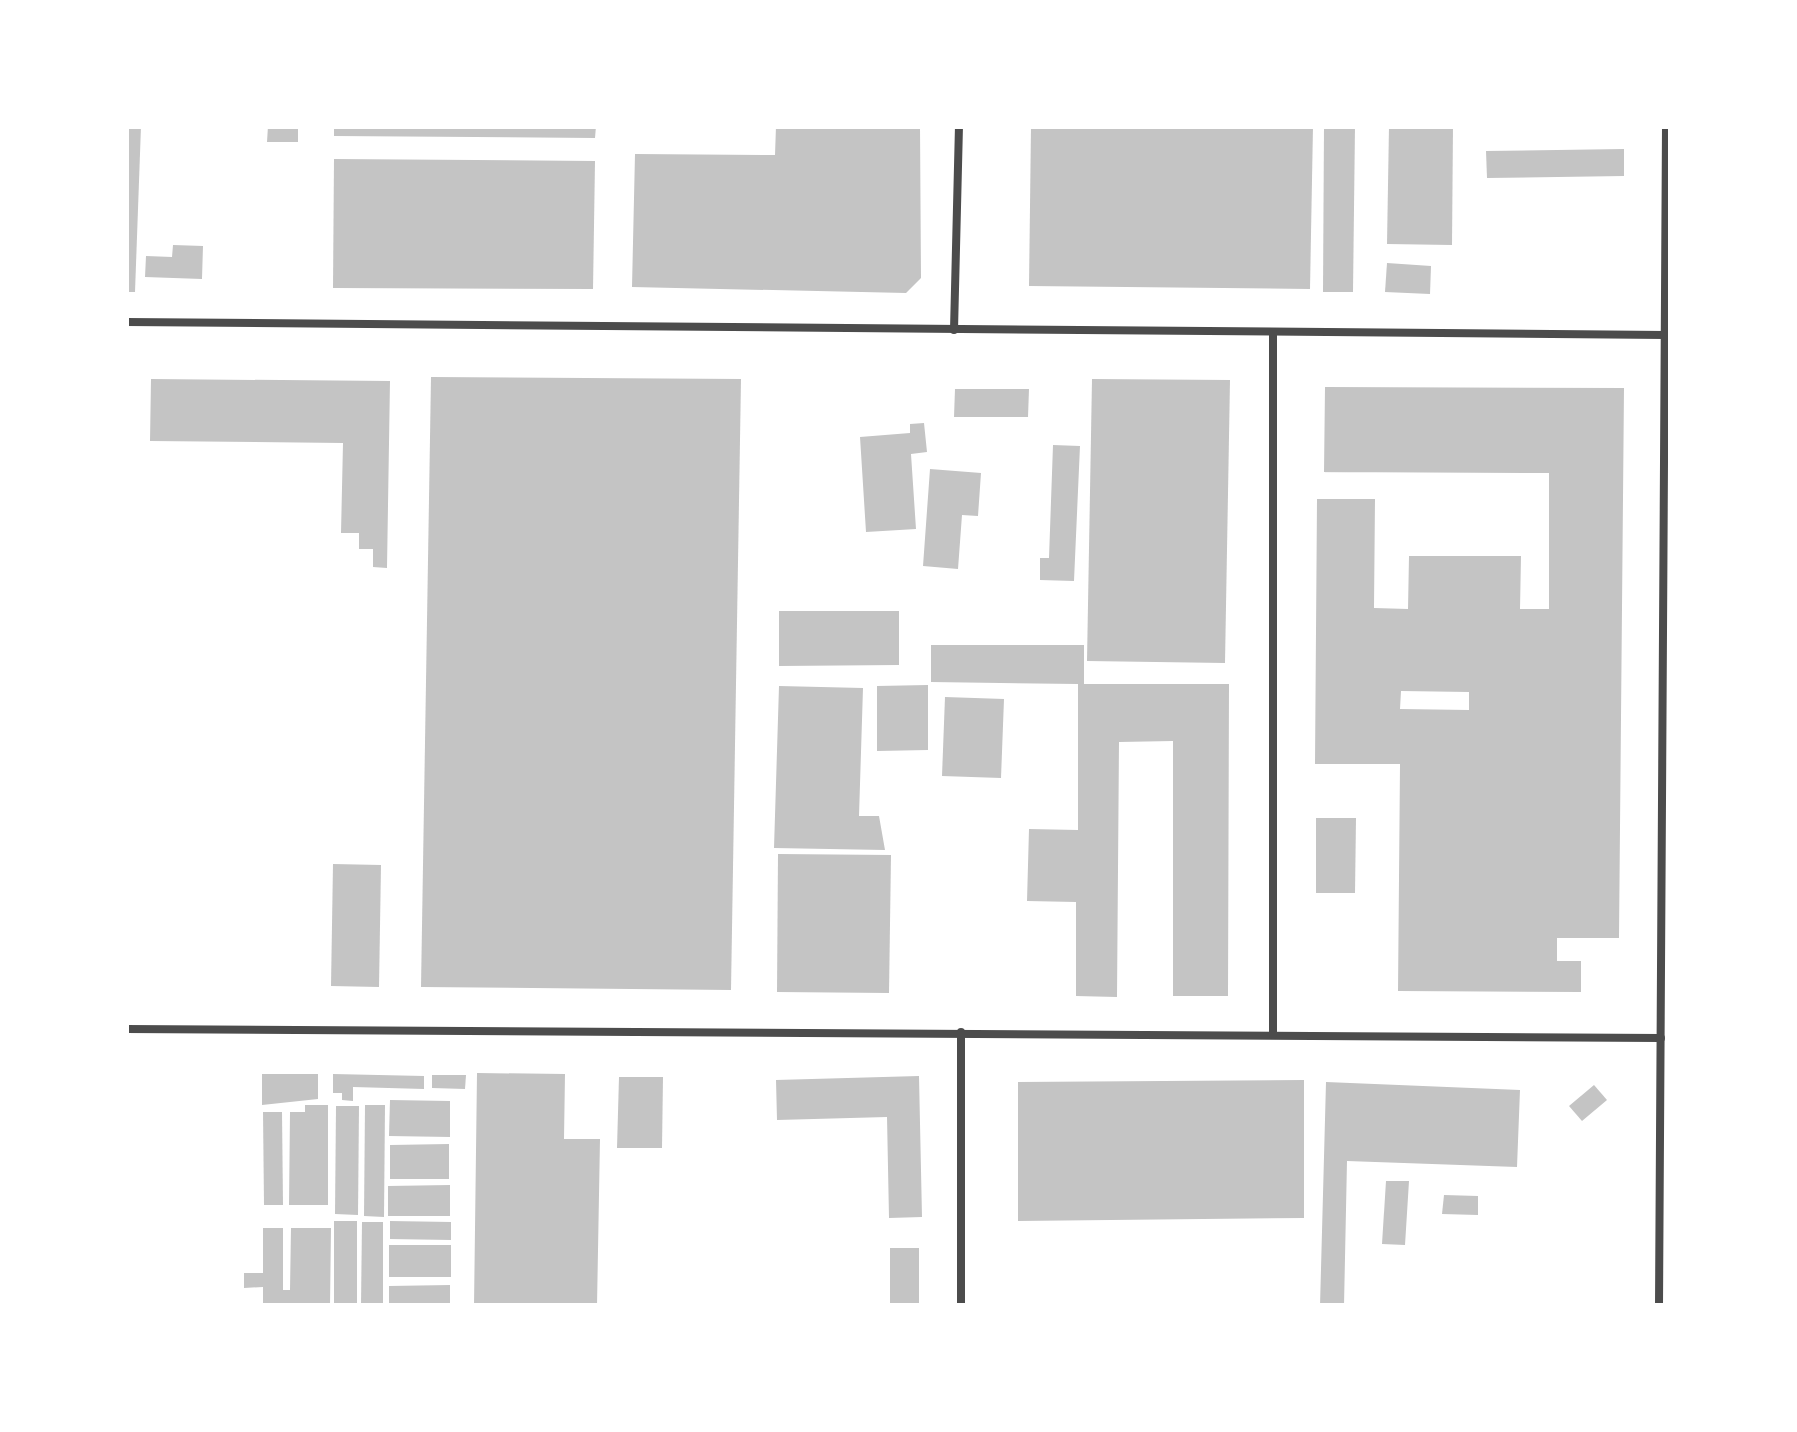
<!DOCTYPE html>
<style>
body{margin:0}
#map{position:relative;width:1797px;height:1432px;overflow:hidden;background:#fff;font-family:"Exo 2",sans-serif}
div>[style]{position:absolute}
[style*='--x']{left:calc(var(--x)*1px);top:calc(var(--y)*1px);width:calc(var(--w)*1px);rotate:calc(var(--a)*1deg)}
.building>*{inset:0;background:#c4c4c4}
.service>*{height:8px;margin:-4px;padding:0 4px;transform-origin:4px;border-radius:4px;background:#4c4c4c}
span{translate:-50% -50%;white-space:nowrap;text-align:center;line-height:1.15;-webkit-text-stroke:10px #fff;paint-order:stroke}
.frame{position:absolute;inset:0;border:129px solid #fff;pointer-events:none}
</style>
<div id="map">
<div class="building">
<div style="clip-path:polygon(126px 126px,141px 126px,135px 292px,126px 292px)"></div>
<div style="clip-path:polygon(268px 126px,298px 126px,298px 142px,267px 142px)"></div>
<div style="clip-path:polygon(334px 126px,596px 126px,595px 138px,334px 136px)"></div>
<div style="clip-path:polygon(776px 126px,920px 126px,921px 278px,906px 293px,632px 287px,635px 154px,775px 155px)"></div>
<div style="clip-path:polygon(1031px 126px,1313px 126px,1310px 289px,1029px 286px)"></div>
<div style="clip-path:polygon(1324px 126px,1355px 126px,1353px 292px,1323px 292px)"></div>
<div style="clip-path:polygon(1389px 126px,1453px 126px,1452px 245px,1387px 244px)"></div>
<div style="clip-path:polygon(1624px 149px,1624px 176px,1487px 178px,1486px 151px)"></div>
<div style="clip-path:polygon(334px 159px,595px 161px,593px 289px,333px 288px)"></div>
<div style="clip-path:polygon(173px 245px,203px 246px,202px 279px,145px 277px,146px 256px,172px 257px)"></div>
<div style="clip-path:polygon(1387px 263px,1431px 266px,1430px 294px,1385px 292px)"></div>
<div style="clip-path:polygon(431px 377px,741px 379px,731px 990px,421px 987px)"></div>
<div style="clip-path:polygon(151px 379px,390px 381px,387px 568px,373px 567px,373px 549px,359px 549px,359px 533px,341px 533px,343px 443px,150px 441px)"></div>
<div style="clip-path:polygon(1092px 379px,1230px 380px,1225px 663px,1087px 661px)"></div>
<div style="clip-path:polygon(evenodd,1325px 387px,1624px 388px,1619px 938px,1557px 938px,1557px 961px,1581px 961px,1581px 992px,1398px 991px,1400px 764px,1315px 764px,1317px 499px,1375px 499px,1374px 608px,1408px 609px,1409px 556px,1521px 556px,1520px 609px,1549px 609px,1549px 473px,1324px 472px,1325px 387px,1401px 691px,1469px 692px,1469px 710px,1400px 709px,1401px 691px)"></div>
<div style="clip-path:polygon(955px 389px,1029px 389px,1028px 417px,954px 417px)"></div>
<div style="clip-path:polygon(924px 423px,927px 452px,911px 454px,916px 529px,866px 532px,860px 437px,910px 433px,910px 424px)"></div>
<div style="clip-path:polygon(1053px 445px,1080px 446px,1074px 581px,1040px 580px,1040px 558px,1049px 558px)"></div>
<div style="clip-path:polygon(930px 469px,981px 473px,978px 516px,962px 515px,958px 569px,923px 566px)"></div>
<div style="clip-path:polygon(779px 611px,899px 611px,899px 665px,779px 666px)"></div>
<div style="clip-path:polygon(931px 645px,1084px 645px,1084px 684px,1229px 684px,1228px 996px,1173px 996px,1173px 741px,1119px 742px,1117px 997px,1076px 996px,1076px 902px,1027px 901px,1029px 829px,1078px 830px,1078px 684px,931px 682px)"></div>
<div style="clip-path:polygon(928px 685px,928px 750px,877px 751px,877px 686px)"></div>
<div style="clip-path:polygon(779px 686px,863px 688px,859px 816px,879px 816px,885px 850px,774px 848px)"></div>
<div style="clip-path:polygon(945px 697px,1004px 699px,1001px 778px,942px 776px)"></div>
<div style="clip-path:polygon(1316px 818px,1356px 818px,1355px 893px,1316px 893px)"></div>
<div style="clip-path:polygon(778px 854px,891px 855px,889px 993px,777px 992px)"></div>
<div style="clip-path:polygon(333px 864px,381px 865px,379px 987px,331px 986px)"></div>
<div style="clip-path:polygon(477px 1073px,565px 1074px,564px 1139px,600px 1139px,597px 1306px,474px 1306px)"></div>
<div style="clip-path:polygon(262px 1074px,318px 1074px,318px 1099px,262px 1105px)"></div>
<div style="clip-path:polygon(333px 1074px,424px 1076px,424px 1089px,353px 1087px,353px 1101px,342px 1100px,342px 1093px,333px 1093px)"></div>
<div style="clip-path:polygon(432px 1075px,466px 1075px,465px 1089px,432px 1088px)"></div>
<div style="clip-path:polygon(919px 1076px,922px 1217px,889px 1218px,887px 1117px,777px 1120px,776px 1080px)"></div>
<div style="clip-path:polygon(619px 1077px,663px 1077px,662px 1148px,617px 1148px)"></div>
<div style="clip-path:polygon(1304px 1080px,1304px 1218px,1018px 1221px,1018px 1082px)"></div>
<div style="clip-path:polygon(1326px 1082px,1520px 1090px,1517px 1167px,1347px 1161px,1344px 1306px,1320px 1306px)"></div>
<div style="clip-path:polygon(1594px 1085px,1607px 1100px,1582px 1121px,1569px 1106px)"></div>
<div style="clip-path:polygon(390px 1100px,450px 1101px,450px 1137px,389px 1136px)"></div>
<div style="clip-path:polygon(305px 1105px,328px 1105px,328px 1205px,289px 1205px,290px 1112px,305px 1112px)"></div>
<div style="clip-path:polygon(365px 1105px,385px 1105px,384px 1217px,364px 1216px)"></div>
<div style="clip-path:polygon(336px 1106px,359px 1106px,358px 1215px,335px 1214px)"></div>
<div style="clip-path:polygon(263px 1112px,282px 1112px,283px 1205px,264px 1205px)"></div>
<div style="clip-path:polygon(449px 1144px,449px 1179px,390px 1179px,390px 1145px)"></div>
<div style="clip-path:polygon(1386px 1181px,1409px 1181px,1405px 1245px,1382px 1244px)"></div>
<div style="clip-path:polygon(450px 1185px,450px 1216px,388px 1216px,388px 1186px)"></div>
<div style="clip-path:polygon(1444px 1195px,1478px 1196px,1478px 1215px,1442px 1214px)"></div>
<div style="clip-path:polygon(334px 1221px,357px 1221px,357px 1306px,334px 1306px)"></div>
<div style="clip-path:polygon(390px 1221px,451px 1222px,451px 1240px,390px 1239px)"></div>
<div style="clip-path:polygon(362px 1222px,383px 1222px,383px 1306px,361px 1306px)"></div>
<div style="clip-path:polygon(263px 1228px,283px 1228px,283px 1290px,290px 1290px,291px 1228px,331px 1228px,330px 1306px,263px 1306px,263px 1287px,244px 1288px,244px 1273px,263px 1273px)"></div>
<div style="clip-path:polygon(389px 1245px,451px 1245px,451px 1277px,389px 1277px)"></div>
<div style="clip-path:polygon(890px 1248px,919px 1248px,919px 1306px,890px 1306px)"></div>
<div style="clip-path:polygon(450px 1285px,450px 1306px,389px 1306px,389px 1286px)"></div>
</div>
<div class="service">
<div style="--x:126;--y:322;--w:1539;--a:0.48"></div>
<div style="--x:954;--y:330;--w:204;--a:-88.6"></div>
<div style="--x:126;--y:1029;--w:1535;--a:0.34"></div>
<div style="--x:1273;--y:1035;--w:703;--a:-90"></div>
<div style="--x:961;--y:1306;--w:274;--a:-90"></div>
<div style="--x:1659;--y:1306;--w:1180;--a:-89.66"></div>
</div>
<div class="frame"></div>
</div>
